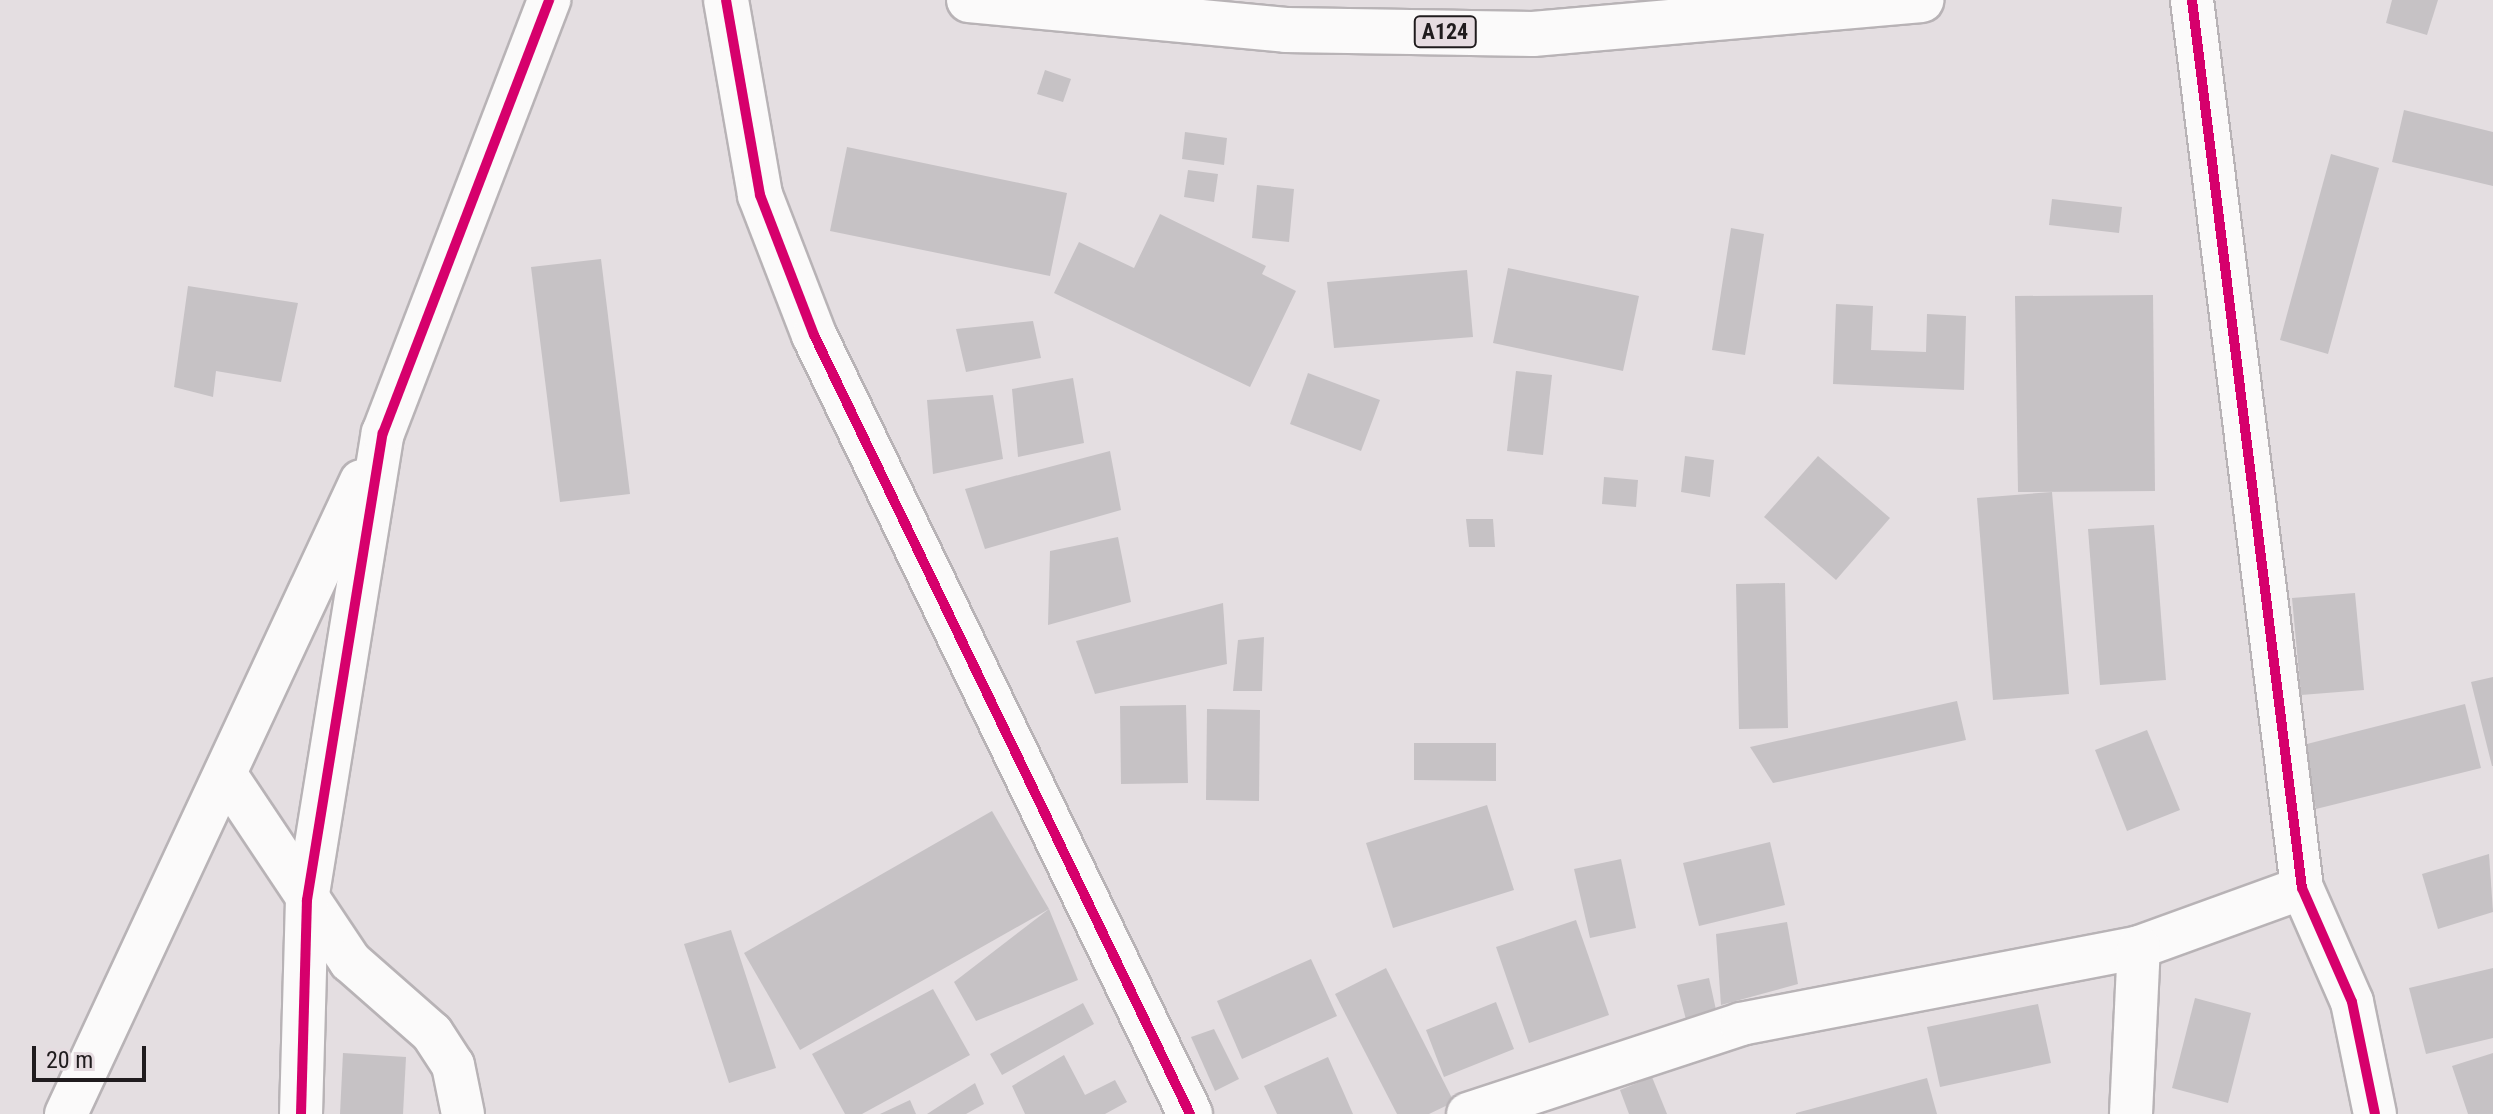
<!DOCTYPE html>
<style>
body{margin:0}
#map{position:relative;width:2493px;height:1114px;overflow:hidden;background:#e4dee1;font-family:"Roboto Condensed",sans-serif}
div>[style]{position:absolute}
[style*='--x']{left:calc(var(--x)*1px);top:calc(var(--y)*1px);width:calc(var(--w)*1px);rotate:calc(var(--a)*1deg)}
.building>*{inset:0;background:#c6c2c5}
.roads{filter:drop-shadow(2px 0 #b8b3b6) drop-shadow(-2px 0 #b8b3b6) drop-shadow(0 2px #b8b3b6) drop-shadow(0 -2px #b8b3b6)}
.street>*{height:42px;margin:-21px;padding:0 21px;transform-origin:21px;border-radius:21px;background:#fbfafa}
.secondary>*{height:44px;margin:-22px;padding:0 22px;transform-origin:22px;border-radius:22px;background:#fbfafa}
.highway>*{height:44px;margin:-22px;padding:0 22px;transform-origin:22px;border-radius:22px;background:#fbfafa}
.cycleway>*{height:10px;margin:-5px;padding:0 5px;transform-origin:5px;border-radius:5px;background:#d6006c}
span{translate:-50% -50%;white-space:nowrap;text-align:center;line-height:1.15;-webkit-text-stroke:7px #e6dce1;paint-order:stroke}
.shield-label span{padding:2px 6px;background:#e6dce1;border:2px solid;border-radius:6px;-webkit-text-stroke-width:0}
.shield-label{font-size:22px;color:#201c1e;font-weight:700}
.scale{position:absolute;left:32px;top:1046px;width:114px;height:36px;box-sizing:border-box;border:4px solid #201c1e;border-top:0;padding-left:10px;font-size:24px;line-height:28px;white-space:nowrap;color:#201c1e;-webkit-text-stroke:6px #e6dce1;paint-order:stroke}
</style>
<div id="map">
<div class="building">
<div style="clip-path:polygon(2392px 0,2438px 0,2427px 35px,2386px 23px)"></div>
<div style="clip-path:polygon(1045px 70px,1071px 79px,1063px 102px,1037px 94px)"></div>
<div style="clip-path:polygon(2404px 110px,2493px 132px,2493px 186px,2392px 162px)"></div>
<div style="clip-path:polygon(1185px 132px,1227px 138px,1224px 165px,1182px 159px)"></div>
<div style="clip-path:polygon(847px 147px,1067px 193px,1050px 276px,830px 231px)"></div>
<div style="clip-path:polygon(2331px 154px,2379px 168px,2328px 354px,2280px 340px)"></div>
<div style="clip-path:polygon(1188px 170px,1218px 174px,1214px 202px,1184px 197px)"></div>
<div style="clip-path:polygon(1257px 185px,1294px 189px,1289px 242px,1252px 238px)"></div>
<div style="clip-path:polygon(2052px 199px,2122px 207px,2119px 233px,2049px 225px)"></div>
<div style="clip-path:polygon(1160px 214px,1266px 266px,1262px 274px,1296px 291px,1250px 387px,1054px 293px,1079px 242px,1134px 268px)"></div>
<div style="clip-path:polygon(1731px 228px,1764px 234px,1745px 355px,1712px 350px)"></div>
<div style="clip-path:polygon(601px 259px,630px 494px,560px 502px,531px 267px)"></div>
<div style="clip-path:polygon(1508px 268px,1639px 296px,1623px 371px,1493px 343px)"></div>
<div style="clip-path:polygon(1467px 270px,1473px 337px,1334px 348px,1327px 282px)"></div>
<div style="clip-path:polygon(188px 286px,298px 303px,281px 382px,216px 371px,213px 397px,174px 387px)"></div>
<div style="clip-path:polygon(2153px 295px,2155px 491px,2018px 492px,2015px 296px)"></div>
<div style="clip-path:polygon(1836px 304px,1873px 306px,1871px 350px,1926px 352px,1927px 314px,1966px 316px,1964px 390px,1833px 384px)"></div>
<div style="clip-path:polygon(1033px 321px,1041px 358px,966px 372px,956px 329px)"></div>
<div style="clip-path:polygon(1516px 371px,1552px 375px,1543px 455px,1507px 451px)"></div>
<div style="clip-path:polygon(1308px 373px,1380px 400px,1361px 451px,1290px 424px)"></div>
<div style="clip-path:polygon(1073px 378px,1084px 443px,1018px 457px,1012px 389px)"></div>
<div style="clip-path:polygon(993px 395px,1003px 459px,933px 474px,927px 400px)"></div>
<div style="clip-path:polygon(1110px 451px,1121px 510px,985px 549px,965px 489px)"></div>
<div style="clip-path:polygon(1685px 456px,1714px 460px,1710px 497px,1681px 492px)"></div>
<div style="clip-path:polygon(1818px 456px,1890px 518px,1836px 580px,1764px 517px)"></div>
<div style="clip-path:polygon(1604px 477px,1638px 480px,1636px 507px,1602px 504px)"></div>
<div style="clip-path:polygon(2052px 492px,2069px 694px,1993px 700px,1977px 498px)"></div>
<div style="clip-path:polygon(1466px 519px,1493px 519px,1495px 547px,1469px 547px)"></div>
<div style="clip-path:polygon(2154px 525px,2166px 680px,2100px 685px,2088px 529px)"></div>
<div style="clip-path:polygon(1118px 537px,1131px 602px,1048px 625px,1050px 551px)"></div>
<div style="clip-path:polygon(1785px 583px,1788px 728px,1739px 729px,1736px 584px)"></div>
<div style="clip-path:polygon(2355px 593px,2364px 690px,2301px 695px,2292px 598px)"></div>
<div style="clip-path:polygon(1223px 603px,1227px 664px,1095px 694px,1076px 641px)"></div>
<div style="clip-path:polygon(1264px 637px,1262px 691px,1233px 691px,1238px 640px)"></div>
<div style="clip-path:polygon(2493px 677px,2493px 766px,2492px 766px,2471px 682px)"></div>
<div style="clip-path:polygon(1957px 701px,1966px 740px,1773px 783px,1750px 747px)"></div>
<div style="clip-path:polygon(2465px 704px,2481px 768px,2316px 809px,2299px 746px)"></div>
<div style="clip-path:polygon(1186px 705px,1188px 783px,1121px 784px,1120px 706px)"></div>
<div style="clip-path:polygon(1207px 709px,1260px 710px,1259px 801px,1206px 800px)"></div>
<div style="clip-path:polygon(2147px 730px,2180px 810px,2127px 831px,2095px 750px)"></div>
<div style="clip-path:polygon(1414px 743px,1496px 743px,1496px 781px,1414px 780px)"></div>
<div style="clip-path:polygon(1487px 805px,1514px 890px,1393px 928px,1366px 843px)"></div>
<div style="clip-path:polygon(992px 811px,1049px 909px,800px 1050px,744px 953px)"></div>
<div style="clip-path:polygon(1770px 842px,1785px 905px,1699px 926px,1683px 863px)"></div>
<div style="clip-path:polygon(2489px 854px,2493px 912px,2438px 929px,2422px 874px)"></div>
<div style="clip-path:polygon(1621px 859px,1636px 928px,1590px 938px,1574px 869px)"></div>
<div style="clip-path:polygon(1049px 909px,1078px 980px,976px 1021px,954px 982px)"></div>
<div style="clip-path:polygon(1576px 920px,1609px 1015px,1529px 1043px,1496px 947px)"></div>
<div style="clip-path:polygon(1787px 922px,1798px 984px,1721px 1005px,1716px 934px)"></div>
<div style="clip-path:polygon(731px 930px,776px 1068px,729px 1083px,684px 944px)"></div>
<div style="clip-path:polygon(1311px 959px,1337px 1016px,1242px 1059px,1217px 1001px)"></div>
<div style="clip-path:polygon(1386px 968px,1454px 1102px,1429px 1114px,1397px 1114px,1335px 994px)"></div>
<div style="clip-path:polygon(2493px 968px,2493px 1038px,2426px 1054px,2409px 988px)"></div>
<div style="clip-path:polygon(1709px 978px,1718px 1019px,1689px 1031px,1677px 985px)"></div>
<div style="clip-path:polygon(933px 989px,970px 1055px,862px 1114px,845px 1114px,812px 1054px)"></div>
<div style="clip-path:polygon(2195px 998px,2251px 1013px,2228px 1103px,2172px 1088px)"></div>
<div style="clip-path:polygon(1496px 1002px,1514px 1049px,1444px 1077px,1426px 1030px)"></div>
<div style="clip-path:polygon(1083px 1003px,1094px 1024px,1002px 1075px,990px 1054px)"></div>
<div style="clip-path:polygon(2038px 1004px,2051px 1063px,1940px 1087px,1927px 1027px)"></div>
<div style="clip-path:polygon(1214px 1029px,1239px 1079px,1215px 1091px,1191px 1037px)"></div>
<div style="clip-path:polygon(343px 1053px,406px 1057px,403px 1114px,340px 1114px)"></div>
<div style="clip-path:polygon(2493px 1053px,2493px 1114px,2468px 1114px,2452px 1066px)"></div>
<div style="clip-path:polygon(1064px 1055px,1085px 1095px,1115px 1080px,1127px 1102px,1105px 1114px,1025px 1114px,1012px 1086px)"></div>
<div style="clip-path:polygon(1328px 1057px,1353px 1114px,1277px 1114px,1264px 1086px)"></div>
<div style="clip-path:polygon(1652px 1077px,1667px 1114px,1629px 1114px,1620px 1090px)"></div>
<div style="clip-path:polygon(1927px 1078px,1937px 1114px,1796px 1114px,1796px 1113px)"></div>
<div style="clip-path:polygon(975px 1083px,984px 1104px,966px 1114px,927px 1114px)"></div>
<div style="clip-path:polygon(910px 1100px,916px 1114px,880px 1114px)"></div>
</div>
<div class="roads">
<div class="street">
<div style="--x:2192;--y:0;--w:895;--a:82.94"></div>
<div style="--x:2302;--y:888;--w:124;--a:66.3"></div>
<div style="--x:2352;--y:1002;--w:114;--a:78.4"></div>
<div style="--x:228;--y:778;--w:220;--a:56.3"></div>
<div style="--x:350;--y:961;--w:109;--a:41.3"></div>
<div style="--x:432;--y:1033;--w:38;--a:57"></div>
<div style="--x:453;--y:1065;--w:50;--a:78.5"></div>
<div style="--x:66;--y:1114;--w:698;--a:-65.01"></div>
<div style="--x:301;--y:1114;--w:214;--a:-88.4"></div>
<div style="--x:307;--y:900;--w:473;--a:-80.8"></div>
<div style="--x:383;--y:433;--w:464;--a:-69"></div>
<div style="--x:1468;--y:1114;--w:287;--a:-18.2"></div>
<div style="--x:1741;--y:1024;--w:405;--a:-10.9"></div>
<div style="--x:2139;--y:947;--w:173;--a:-19.9"></div>
<div style="--x:2131;--y:1114;--w:167;--a:-87.3"></div>
</div>
<div class="secondary">
<div style="--x:726;--y:0;--w:198;--a:80.1"></div>
<div style="--x:760;--y:195;--w:150;--a:68.9"></div>
<div style="--x:814;--y:335;--w:865;--a:64.23"></div>
</div>
<div class="highway">
<div style="--x:969;--y:0;--w:318;--a:5.4"></div>
<div style="--x:1286;--y:30;--w:247;--a:0.9"></div>
<div style="--x:1533;--y:34;--w:390;--a:-5"></div>
</div>
</div>
<div class="cycleway">
<div style="--x:726;--y:0;--w:198;--a:80.1"></div>
<div style="--x:760;--y:195;--w:150;--a:68.9"></div>
<div style="--x:814;--y:335;--w:865;--a:64.23"></div>
<div style="--x:2192;--y:0;--w:895;--a:82.94"></div>
<div style="--x:2302;--y:888;--w:124;--a:66.3"></div>
<div style="--x:2352;--y:1002;--w:114;--a:78.4"></div>
<div style="--x:301;--y:1114;--w:214;--a:-88.4"></div>
<div style="--x:307;--y:900;--w:473;--a:-80.8"></div>
<div style="--x:383;--y:433;--w:464;--a:-69"></div>
</div>
<div class="shield-label">
<span style="left:1445px;top:32px">A124</span>
</div>
<div class="scale">20 m</div>
</div>
